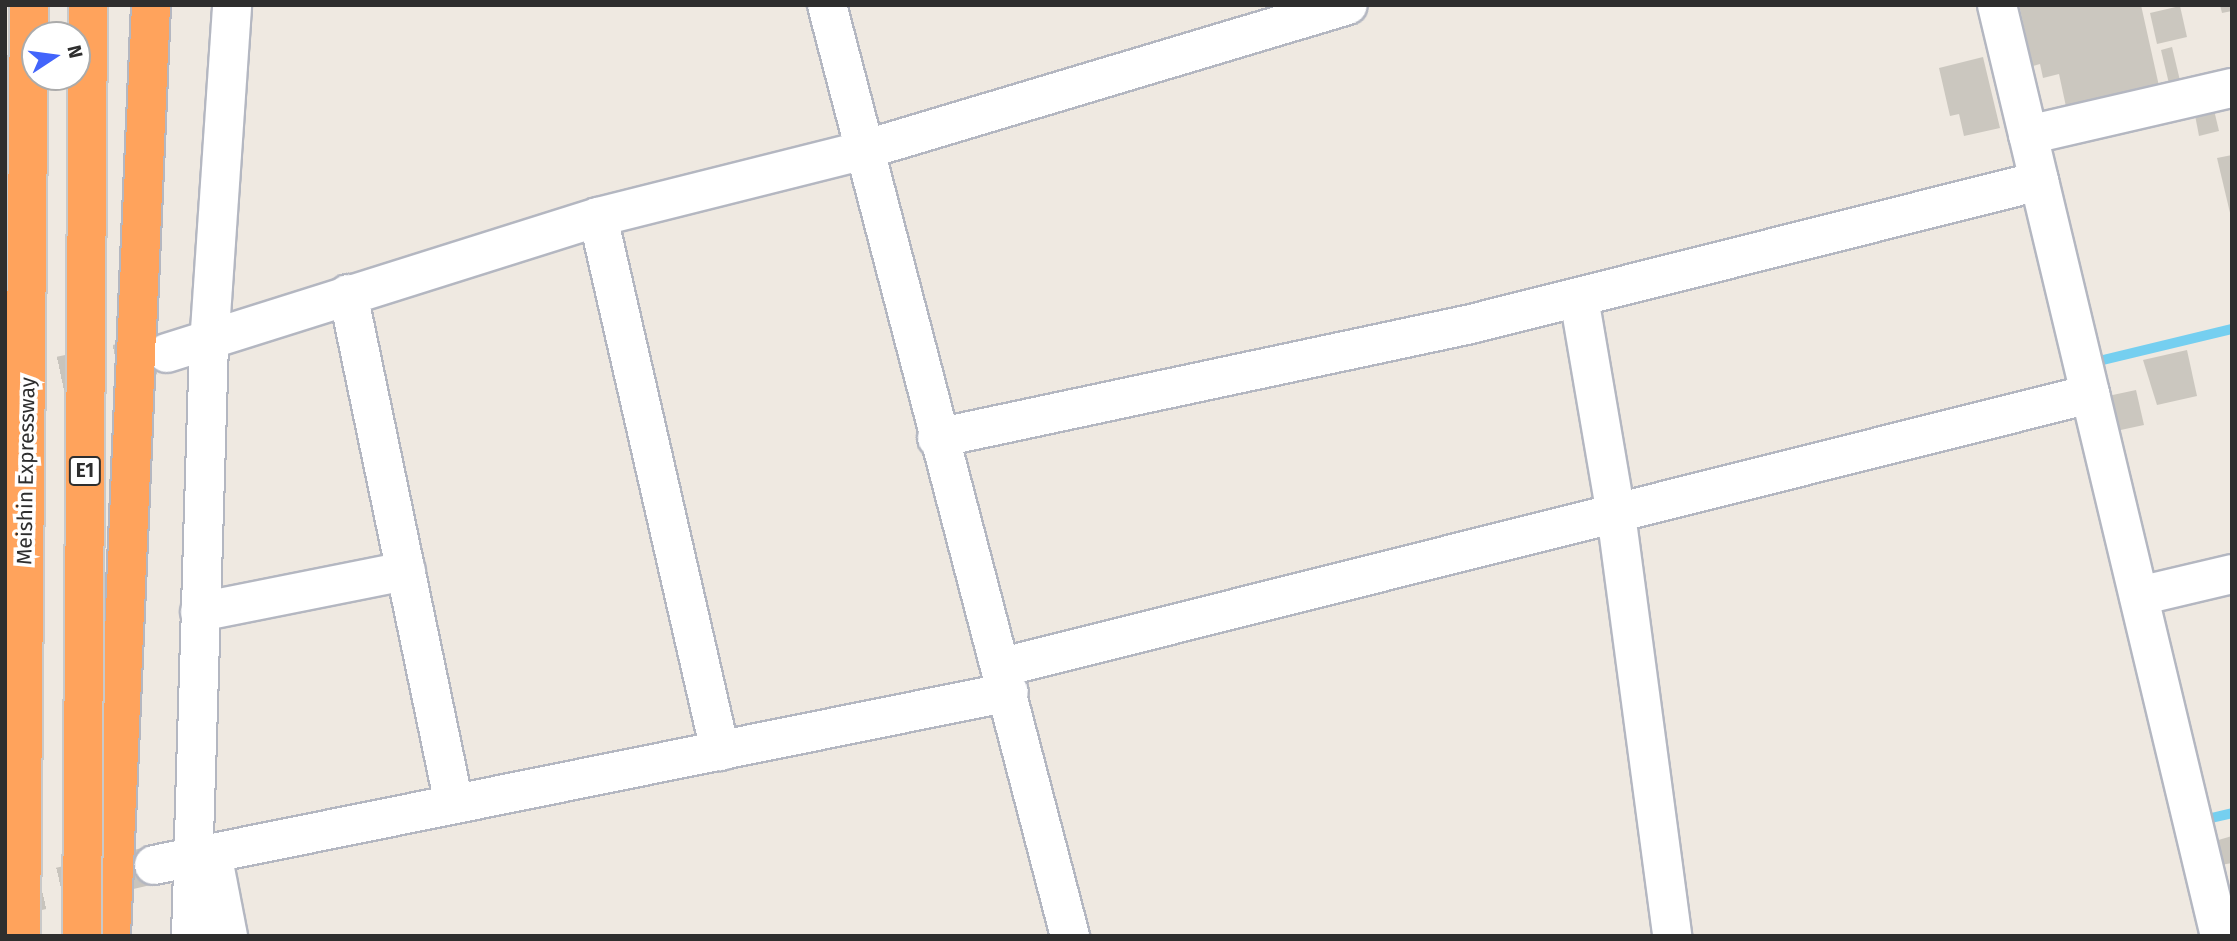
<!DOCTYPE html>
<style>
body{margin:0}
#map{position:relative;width:2237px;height:941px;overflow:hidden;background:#efe9e1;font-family:"Fira Sans",sans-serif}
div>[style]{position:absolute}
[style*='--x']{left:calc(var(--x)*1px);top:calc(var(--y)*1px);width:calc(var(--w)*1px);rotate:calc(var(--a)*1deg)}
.stream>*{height:10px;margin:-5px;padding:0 5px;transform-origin:5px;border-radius:5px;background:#75cff0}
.building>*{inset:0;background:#cbc7bf}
.minor-tunnel>*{height:38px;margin-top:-19px;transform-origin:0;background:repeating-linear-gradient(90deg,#c8c4bd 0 38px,transparent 0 57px)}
.roads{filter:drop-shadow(2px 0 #b4b7c1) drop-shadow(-2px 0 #b4b7c1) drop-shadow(0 2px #b4b7c1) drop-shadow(0 -2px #b4b7c1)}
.minor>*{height:38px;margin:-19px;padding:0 19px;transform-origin:19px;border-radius:19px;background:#fff}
.highway>*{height:38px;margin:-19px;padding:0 19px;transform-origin:19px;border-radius:19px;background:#ffa35c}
.bridges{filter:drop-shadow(2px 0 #c9c9c9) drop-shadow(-2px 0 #c9c9c9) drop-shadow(0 2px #c9c9c9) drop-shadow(0 -2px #c9c9c9)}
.highway-bridge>*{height:38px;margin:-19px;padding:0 19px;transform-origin:19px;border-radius:19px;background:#ffa35c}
span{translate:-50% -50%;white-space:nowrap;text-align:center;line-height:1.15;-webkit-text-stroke:7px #fff;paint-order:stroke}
.shield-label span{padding:2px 5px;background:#fff;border:2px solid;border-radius:5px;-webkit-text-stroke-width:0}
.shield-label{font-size:19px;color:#2e2e2e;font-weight:700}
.street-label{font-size:21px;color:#2e2e2e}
.frame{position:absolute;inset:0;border:7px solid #2e2e2e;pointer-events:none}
.north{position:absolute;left:21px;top:21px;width:70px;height:70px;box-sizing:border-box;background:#fff;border:2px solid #ababab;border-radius:50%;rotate:77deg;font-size:19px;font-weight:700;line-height:28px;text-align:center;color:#2e2e2e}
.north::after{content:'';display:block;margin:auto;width:24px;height:32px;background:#4264fb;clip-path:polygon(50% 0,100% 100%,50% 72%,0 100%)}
</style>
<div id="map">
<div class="stream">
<div style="--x:2103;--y:360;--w:133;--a:-13.5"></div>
<div style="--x:2207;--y:819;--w:26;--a:-13"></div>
</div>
<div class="building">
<div style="clip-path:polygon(2019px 5px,2141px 5px,2161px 95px,2068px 116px,2059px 74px,2043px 78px,2040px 64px,2033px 66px)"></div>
<div style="clip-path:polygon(2220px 5px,2232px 5px,2232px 11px,2222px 13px)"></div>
<div style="clip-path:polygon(2180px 6px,2187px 37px,2157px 44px,2150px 13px)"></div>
<div style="clip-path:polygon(2172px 47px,2182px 89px,2171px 92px,2161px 50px)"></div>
<div style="clip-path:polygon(1983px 57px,2000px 128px,1964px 136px,1959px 114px,1950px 116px,1939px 68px)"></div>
<div style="clip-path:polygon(2214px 110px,2219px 131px,2199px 136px,2195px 115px)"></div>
<div style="clip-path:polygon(2232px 155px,2232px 217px,2231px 217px,2217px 158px)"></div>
<div style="clip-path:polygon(2187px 350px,2197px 396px,2157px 405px,2143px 360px)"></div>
<div style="clip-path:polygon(2136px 390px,2144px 425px,2116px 431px,2108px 396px)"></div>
<div style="clip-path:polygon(2232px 836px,2232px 863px,2221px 865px,2215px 841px)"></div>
</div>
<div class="minor-tunnel">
<div style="--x:5;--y:387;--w:166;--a:-11.9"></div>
<div style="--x:5;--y:899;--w:153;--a:-12.9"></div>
</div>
<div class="roads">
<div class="minor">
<div style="--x:827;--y:5;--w:962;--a:75.37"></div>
<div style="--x:1997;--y:5;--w:957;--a:76.53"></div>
<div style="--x:2028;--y:135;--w:209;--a:-13"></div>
<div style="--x:598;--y:217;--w:548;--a:77.13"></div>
<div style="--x:348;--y:294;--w:521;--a:78.26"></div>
<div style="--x:1579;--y:298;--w:219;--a:80.3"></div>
<div style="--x:1616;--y:514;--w:426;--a:82.4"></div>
<div style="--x:167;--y:353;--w:452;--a:-17.5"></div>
<div style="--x:598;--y:217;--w:270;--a:-14.1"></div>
<div style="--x:860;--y:151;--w:509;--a:-16.66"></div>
<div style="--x:937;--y:438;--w:546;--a:-12.05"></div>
<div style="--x:1471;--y:324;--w:586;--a:-14.13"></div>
<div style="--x:2139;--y:596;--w:96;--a:-13.3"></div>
<div style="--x:200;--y:612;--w:210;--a:-11.3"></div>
<div style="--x:1003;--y:667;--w:1121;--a:-14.1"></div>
<div style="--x:212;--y:853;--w:85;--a:79.1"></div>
<div style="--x:154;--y:865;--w:872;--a:-11.44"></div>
<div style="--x:191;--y:936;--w:591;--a:-88.26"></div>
<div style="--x:209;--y:345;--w:341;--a:-86.1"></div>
</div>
<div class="highway">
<div style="--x:111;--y:936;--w:932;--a:-87.54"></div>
</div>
</div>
<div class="bridges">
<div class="highway-bridge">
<div style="--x:21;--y:936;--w:931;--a:-89.51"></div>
<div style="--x:82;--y:936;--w:931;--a:-89.63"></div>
</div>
</div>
<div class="shield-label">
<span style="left:85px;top:471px">E1</span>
</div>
<div class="street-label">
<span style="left:26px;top:471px;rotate:-89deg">Meishin Expressway</span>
</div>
<div class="frame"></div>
<div class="north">N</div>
</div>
